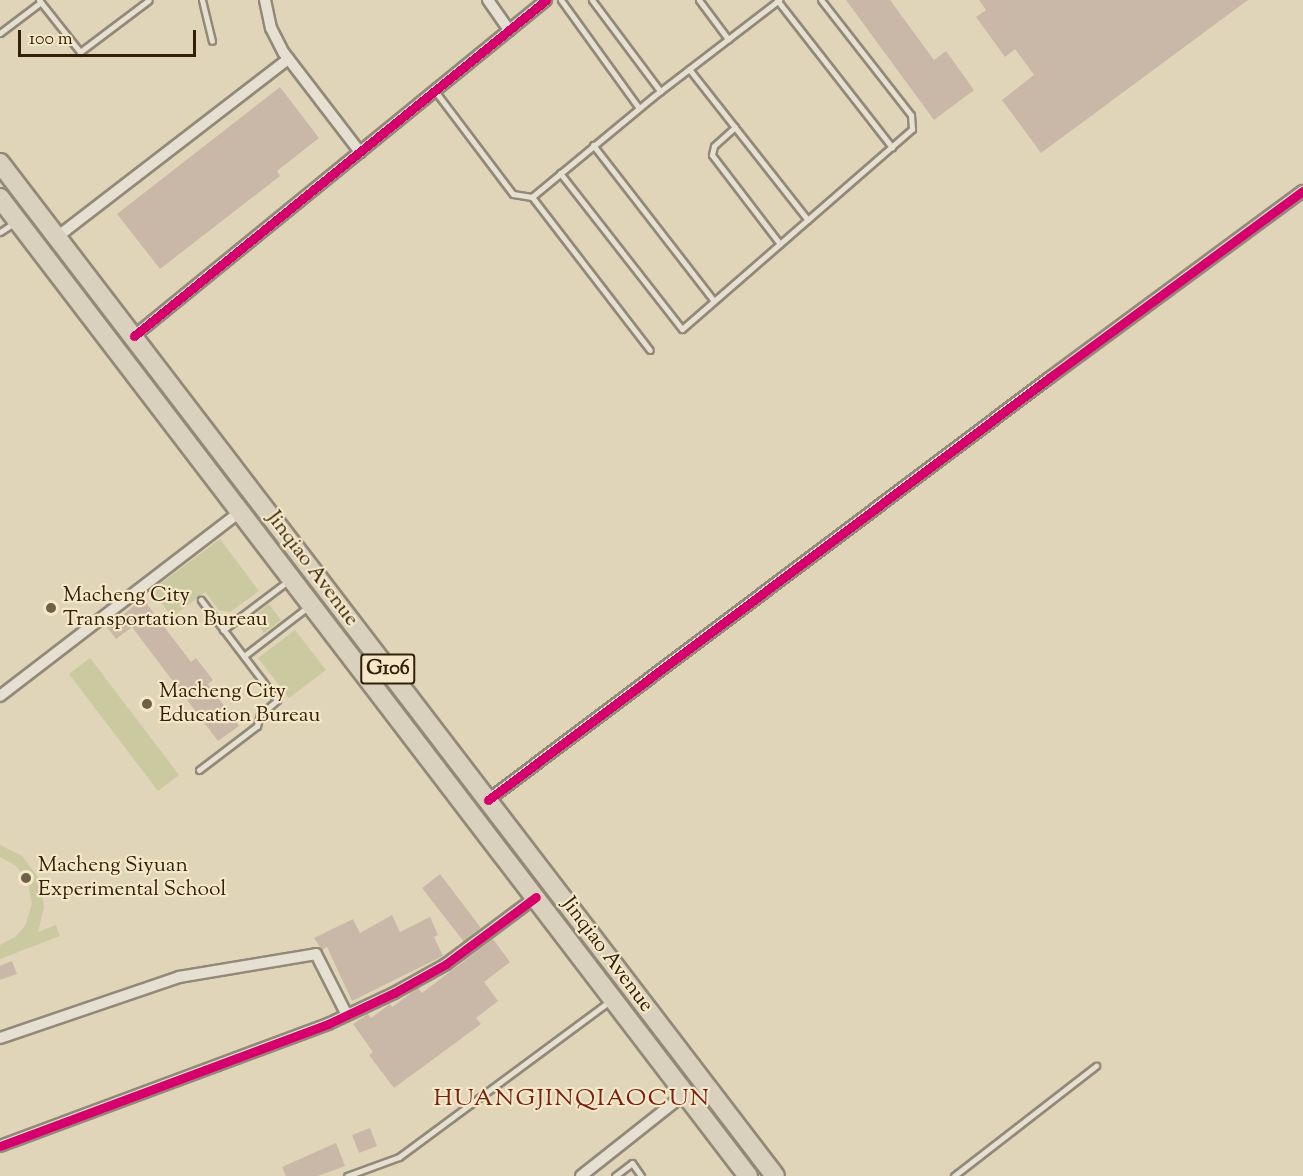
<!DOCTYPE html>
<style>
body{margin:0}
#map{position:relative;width:1303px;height:1176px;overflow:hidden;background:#e0d5b9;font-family:"Sorts Mill Goudy",serif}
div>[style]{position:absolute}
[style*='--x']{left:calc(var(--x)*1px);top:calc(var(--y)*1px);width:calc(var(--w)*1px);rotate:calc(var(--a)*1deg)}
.green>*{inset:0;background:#cac99f}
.building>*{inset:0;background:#c9b8a8}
.roads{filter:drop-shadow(2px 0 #928977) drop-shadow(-2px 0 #928977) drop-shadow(0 2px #928977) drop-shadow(0 -2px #928977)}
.lane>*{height:5px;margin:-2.5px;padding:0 2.5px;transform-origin:2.5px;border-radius:2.5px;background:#e5e0d2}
.street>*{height:10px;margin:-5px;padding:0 5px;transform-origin:5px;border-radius:5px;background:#e5e0d2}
.highway>*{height:18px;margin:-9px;padding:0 9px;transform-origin:9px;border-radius:9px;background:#d9d1be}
.cycleway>*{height:9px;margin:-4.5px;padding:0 4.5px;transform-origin:4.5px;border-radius:4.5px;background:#d6006c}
.dots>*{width:16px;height:16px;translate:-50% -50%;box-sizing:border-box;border:3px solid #f5e8c8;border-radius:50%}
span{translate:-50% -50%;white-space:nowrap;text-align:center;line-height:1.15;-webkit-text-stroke:4.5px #f5e8c8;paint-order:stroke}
.shield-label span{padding:2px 4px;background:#f5e8c8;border:2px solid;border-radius:4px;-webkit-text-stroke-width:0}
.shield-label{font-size:20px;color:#332009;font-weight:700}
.street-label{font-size:21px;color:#332009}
.poi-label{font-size:21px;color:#332009}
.left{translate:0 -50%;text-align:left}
.quarter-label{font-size:24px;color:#7a1f14;letter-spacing:1.5px}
.scale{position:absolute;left:18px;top:30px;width:178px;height:27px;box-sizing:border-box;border:3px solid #332009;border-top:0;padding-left:8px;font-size:18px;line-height:21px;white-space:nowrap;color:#332009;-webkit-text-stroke:4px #f5e8c8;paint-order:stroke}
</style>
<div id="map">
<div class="green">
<div style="clip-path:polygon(220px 539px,259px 591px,230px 612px,219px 610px,205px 592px,172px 617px,152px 590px)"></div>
<div style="clip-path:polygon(269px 604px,281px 620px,264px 633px,252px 617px)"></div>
<div style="clip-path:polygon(295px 630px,326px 670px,289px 698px,258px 658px)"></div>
<div style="clip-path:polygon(90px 658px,179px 775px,158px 791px,69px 674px)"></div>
<div style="clip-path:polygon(0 845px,22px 856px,40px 880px,44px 907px,38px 932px,56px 925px,60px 936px,0 959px,0 945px,15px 937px,25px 926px,32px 904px,27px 879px,16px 866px,0 857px)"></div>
</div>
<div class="building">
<div style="clip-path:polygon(846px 0,890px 0,934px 60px,946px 51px,974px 90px,934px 120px)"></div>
<div style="clip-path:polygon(979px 0,1248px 0,1041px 153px,1002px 100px,1034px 75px,1015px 49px,1005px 57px,976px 17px,986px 10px)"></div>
<div style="clip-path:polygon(280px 87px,319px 138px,277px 171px,280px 176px,160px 269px,117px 214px)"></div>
<div style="clip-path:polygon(143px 599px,191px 662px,196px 658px,213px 680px,208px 684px,239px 726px,218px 741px,132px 627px,116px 639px,107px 627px)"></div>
<div style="clip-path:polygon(440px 874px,481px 928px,464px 942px,422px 888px)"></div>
<div style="clip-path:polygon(392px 915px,400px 932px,430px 917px,438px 935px,434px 937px,443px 956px,352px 1001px,327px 947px,322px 950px,314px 938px,353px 919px,360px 933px)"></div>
<div style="clip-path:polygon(493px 939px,510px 962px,484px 982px,498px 1001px,476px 1018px,481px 1024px,394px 1088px,369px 1055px,373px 1052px,353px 1024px,368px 1014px,371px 1018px,390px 1004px,392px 1007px,418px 988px,422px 993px)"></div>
<div style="clip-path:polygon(12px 961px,17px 974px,0 980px,0 966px)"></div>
<div style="clip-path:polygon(370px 1128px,377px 1146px,359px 1153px,352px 1135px)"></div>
<div style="clip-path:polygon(336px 1143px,345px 1166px,318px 1176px,286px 1176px,282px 1167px)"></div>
</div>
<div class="roads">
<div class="lane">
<div style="--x:39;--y:0;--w:66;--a:51.7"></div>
<div style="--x:80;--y:52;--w:86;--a:-37"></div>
<div style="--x:202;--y:0;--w:42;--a:76.3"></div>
<div style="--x:561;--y:0;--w:133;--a:54.2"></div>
<div style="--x:592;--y:0;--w:114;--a:53.2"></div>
<div style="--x:699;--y:0;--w:49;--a:53.4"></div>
<div style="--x:777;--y:0;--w:187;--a:52"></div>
<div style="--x:0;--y:33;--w:51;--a:-37.1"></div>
<div style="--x:689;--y:69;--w:192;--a:51.8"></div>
<div style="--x:435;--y:91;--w:129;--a:52.9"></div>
<div style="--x:513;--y:194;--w:19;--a:9"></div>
<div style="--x:532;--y:197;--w:158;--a:-39.6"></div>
<div style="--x:654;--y:96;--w:158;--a:-37.5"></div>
<div style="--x:735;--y:127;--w:28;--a:138"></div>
<div style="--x:714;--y:146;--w:9;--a:103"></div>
<div style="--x:712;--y:155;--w:112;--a:52.6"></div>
<div style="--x:593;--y:145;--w:197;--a:52.2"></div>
<div style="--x:560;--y:173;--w:198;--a:52"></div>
<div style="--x:682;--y:329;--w:305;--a:-41"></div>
<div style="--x:912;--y:129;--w:14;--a:-94"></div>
<div style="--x:911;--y:115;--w:146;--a:-128"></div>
<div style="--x:532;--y:197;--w:193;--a:52.4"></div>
<div style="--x:0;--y:232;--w:17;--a:-33"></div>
<div style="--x:223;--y:630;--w:83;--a:-37.1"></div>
<div style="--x:244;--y:656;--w:82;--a:-37.6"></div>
<div style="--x:199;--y:770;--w:73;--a:-37.2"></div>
<div style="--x:257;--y:726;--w:11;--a:-75"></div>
<div style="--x:260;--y:715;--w:23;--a:-41"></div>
<div style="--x:277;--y:700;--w:126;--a:-127.2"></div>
<div style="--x:347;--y:1176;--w:55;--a:-20.1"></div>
<div style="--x:399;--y:1157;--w:264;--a:-36.5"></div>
<div style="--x:615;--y:1176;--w:21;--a:-37"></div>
<div style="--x:632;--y:1163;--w:16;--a:55"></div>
<div style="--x:954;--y:1176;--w:180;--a:-37.8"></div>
</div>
<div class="street">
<div style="--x:265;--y:0;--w:29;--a:78"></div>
<div style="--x:271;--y:28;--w:28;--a:63"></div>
<div style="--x:284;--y:53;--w:125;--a:52.5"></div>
<div style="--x:488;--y:0;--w:37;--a:55"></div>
<div style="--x:57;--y:237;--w:292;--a:-37.6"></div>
<div style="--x:134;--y:336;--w:532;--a:-39.2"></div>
<div style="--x:0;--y:696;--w:304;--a:-37.5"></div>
<div style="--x:488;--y:800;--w:702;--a:-36.95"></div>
<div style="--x:1049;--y:378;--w:315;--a:-36.4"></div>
<div style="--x:0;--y:1038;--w:189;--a:-18.8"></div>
<div style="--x:179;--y:977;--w:139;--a:-9.5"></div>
<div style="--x:316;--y:954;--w:68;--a:63.1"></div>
<div style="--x:0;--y:1146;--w:350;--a:-20.4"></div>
<div style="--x:328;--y:1024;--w:73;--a:-25.2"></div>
<div style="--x:394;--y:993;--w:60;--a:-29.1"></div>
<div style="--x:446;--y:964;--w:112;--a:-36.7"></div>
<div style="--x:581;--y:1176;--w:132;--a:-38.3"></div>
</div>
<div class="highway">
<div style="--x:0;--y:163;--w:1275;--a:52.58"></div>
<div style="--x:0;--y:198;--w:1231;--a:52.59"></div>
</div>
</div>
<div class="cycleway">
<div style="--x:134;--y:336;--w:532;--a:-39.2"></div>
<div style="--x:488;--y:800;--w:702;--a:-36.95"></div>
<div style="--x:1049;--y:378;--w:315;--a:-36.4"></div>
<div style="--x:0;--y:1146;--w:350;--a:-20.4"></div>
<div style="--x:328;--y:1024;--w:73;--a:-25.2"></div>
<div style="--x:394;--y:993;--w:60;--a:-29.1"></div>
<div style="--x:446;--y:964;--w:112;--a:-36.7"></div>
</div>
<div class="dots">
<div style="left:51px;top:608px;background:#705f47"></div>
<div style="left:147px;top:704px;background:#705f47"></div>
<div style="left:26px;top:878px;background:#705f47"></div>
</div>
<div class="shield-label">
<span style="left:388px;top:669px">G106</span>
</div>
<div class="street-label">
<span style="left:312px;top:569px;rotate:53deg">Jinqiao Avenue</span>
<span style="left:607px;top:955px;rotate:53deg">Jinqiao Avenue</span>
</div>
<div class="poi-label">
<span class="left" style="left:63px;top:608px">Macheng City<br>Transportation Bureau</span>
<span class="left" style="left:159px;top:704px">Macheng City<br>Education Bureau</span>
<span class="left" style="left:38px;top:878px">Macheng Siyuan<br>Experimental School</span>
</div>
<div class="quarter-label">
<span style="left:572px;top:1100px">HUANGJINQIAOCUN</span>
</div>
<div class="scale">100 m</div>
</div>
